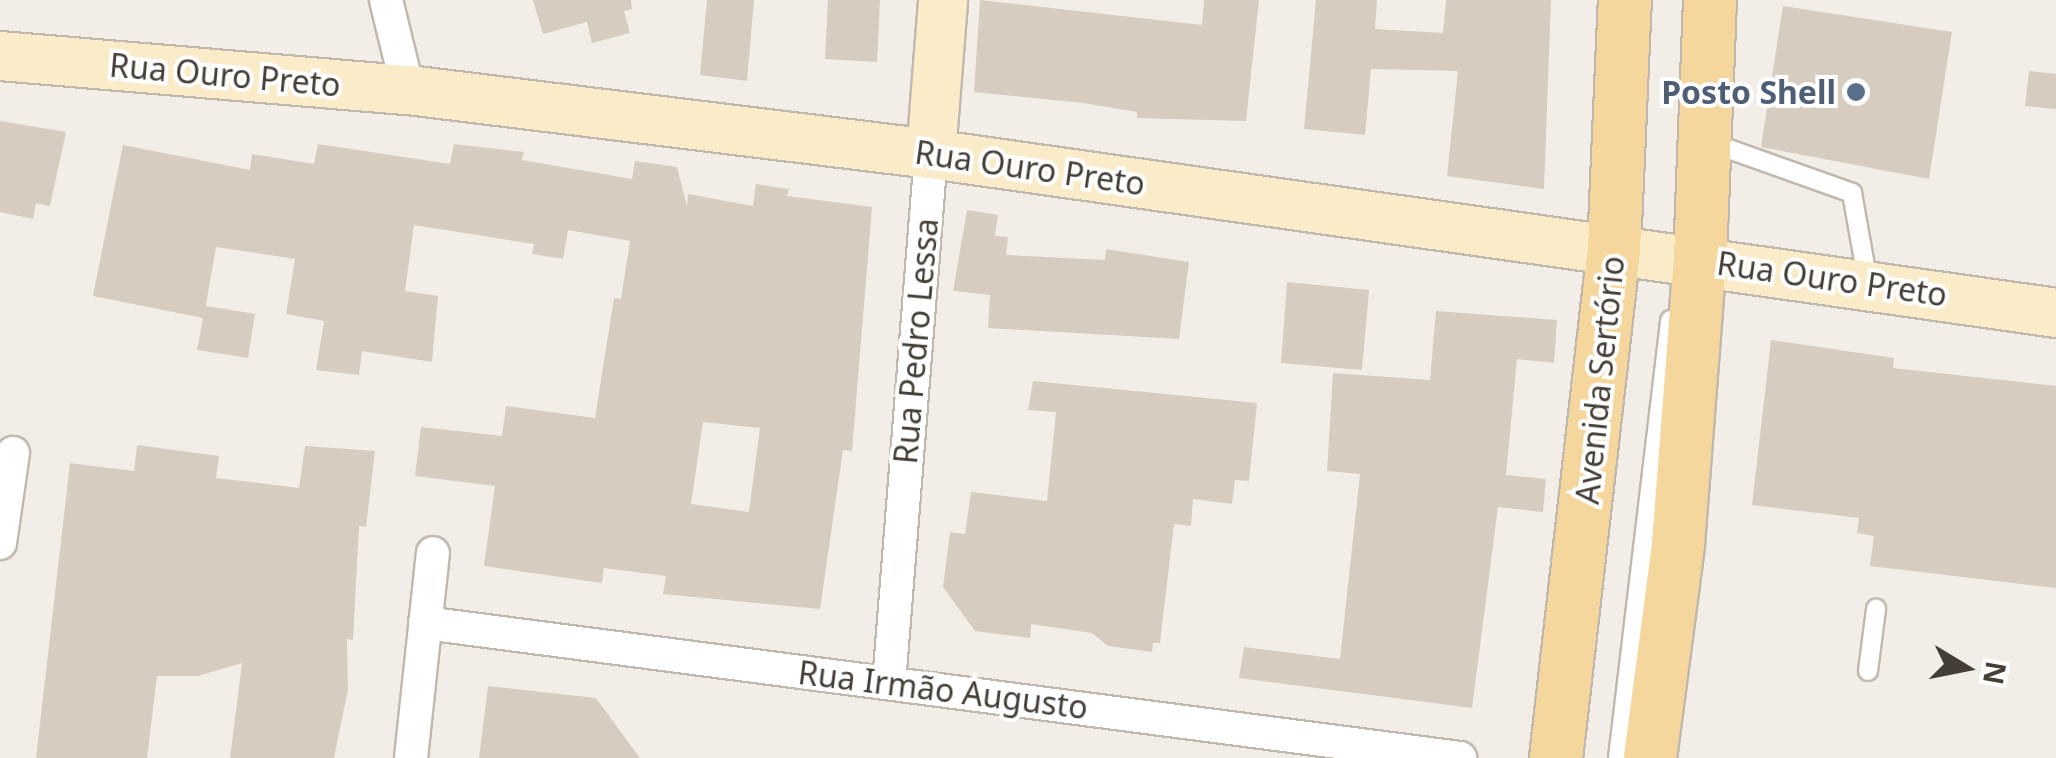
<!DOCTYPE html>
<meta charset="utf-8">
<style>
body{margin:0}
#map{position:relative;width:2056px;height:758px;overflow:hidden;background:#f2eee7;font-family:"Noto Sans",sans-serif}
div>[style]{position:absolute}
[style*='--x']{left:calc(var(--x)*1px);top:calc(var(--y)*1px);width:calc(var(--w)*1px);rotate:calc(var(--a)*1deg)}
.building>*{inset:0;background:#d6ccc0}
.roads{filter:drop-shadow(2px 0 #c0b8ad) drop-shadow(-2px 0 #c0b8ad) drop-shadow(0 2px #c0b8ad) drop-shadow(0 -2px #c0b8ad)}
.lane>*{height:18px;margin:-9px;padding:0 9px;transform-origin:9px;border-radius:9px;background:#fff}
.street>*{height:32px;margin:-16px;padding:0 16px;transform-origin:16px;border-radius:16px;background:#fff}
.secondary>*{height:48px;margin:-24px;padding:0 24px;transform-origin:24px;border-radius:24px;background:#faebc9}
.primary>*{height:52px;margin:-26px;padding:0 26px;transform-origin:26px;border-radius:26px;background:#f5d79d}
.dots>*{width:28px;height:28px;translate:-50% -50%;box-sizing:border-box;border:5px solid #fff;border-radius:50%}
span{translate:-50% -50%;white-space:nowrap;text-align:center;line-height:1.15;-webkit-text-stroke:8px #fff;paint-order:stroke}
.street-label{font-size:32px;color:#443e37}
.service-label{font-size:32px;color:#4e5e75;font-weight:700}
.right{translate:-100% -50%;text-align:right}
.north{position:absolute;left:1916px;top:618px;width:100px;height:100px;-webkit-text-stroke:8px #fff;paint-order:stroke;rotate:100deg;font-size:28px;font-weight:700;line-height:40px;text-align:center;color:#443e37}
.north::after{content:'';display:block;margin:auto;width:35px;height:45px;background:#443e37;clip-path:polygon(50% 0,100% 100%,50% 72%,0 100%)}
</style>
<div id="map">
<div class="building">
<div style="clip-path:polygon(533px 0,631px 0,632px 9px,624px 11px,630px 33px,592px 43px,587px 22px,543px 34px)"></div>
<div style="clip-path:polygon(707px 0,754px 0,747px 81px,700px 75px)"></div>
<div style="clip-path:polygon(828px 0,880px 0,877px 62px,825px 59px)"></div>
<div style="clip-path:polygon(980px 0,1202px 25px,1204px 0,1259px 0,1246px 121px,1137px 118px,1137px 112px,1083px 103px,974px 92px)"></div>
<div style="clip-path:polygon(1316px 0,1377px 0,1375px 29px,1443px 33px,1446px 0,1551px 0,1544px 189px,1447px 176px,1458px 71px,1371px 69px,1365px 135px,1304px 129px)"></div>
<div style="clip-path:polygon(1783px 6px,1952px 32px,1929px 179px,1761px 147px)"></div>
<div style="clip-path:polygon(2029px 71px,2056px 74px,2056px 109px,2025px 106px)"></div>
<div style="clip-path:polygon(0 121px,66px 132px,50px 206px,36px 203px,33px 219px,0 212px)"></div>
<div style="clip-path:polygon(evenodd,318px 144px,450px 164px,454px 144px,524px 152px,522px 160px,632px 179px,635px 161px,677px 167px,687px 207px,688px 194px,753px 206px,756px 184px,789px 189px,787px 196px,872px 207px,852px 451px,843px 450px,820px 609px,663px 594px,666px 576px,604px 568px,602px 583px,484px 566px,495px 486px,415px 476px,421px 427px,502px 436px,506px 406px,595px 418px,614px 298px,621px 299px,630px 241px,568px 230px,563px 259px,532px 254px,534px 244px,414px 225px,405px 291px,438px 296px,432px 362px,362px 351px,359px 375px,316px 370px,324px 321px,286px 314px,295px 259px,216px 247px,204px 316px,206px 306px,255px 314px,248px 358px,197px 350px,203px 318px,93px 296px,123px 145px,250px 170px,252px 154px,314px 164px,318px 144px,703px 422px,760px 428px,749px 512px,691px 504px,703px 422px)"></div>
<div style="clip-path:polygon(967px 210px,998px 215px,995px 236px,1008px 237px,1006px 255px,1105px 260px,1106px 249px,1189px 262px,1179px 339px,988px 328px,990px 295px,953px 291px)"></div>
<div style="clip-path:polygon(1287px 282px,1369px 290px,1362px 370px,1281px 363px)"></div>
<div style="clip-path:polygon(1436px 311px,1557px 320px,1554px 363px,1517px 359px,1506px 475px,1546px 479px,1543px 512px,1498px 507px,1472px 708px,1239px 678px,1244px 647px,1340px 659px,1360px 474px,1327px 471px,1333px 373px,1430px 380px)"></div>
<div style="clip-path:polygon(1771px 340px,1894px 358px,1893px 368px,2056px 386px,2056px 588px,1870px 566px,1874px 536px,1857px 533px,1859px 518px,1752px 505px)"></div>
<div style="clip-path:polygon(1033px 381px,1257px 403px,1249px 481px,1235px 480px,1232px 504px,1193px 499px,1191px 526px,1174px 524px,1160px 643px,1153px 643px,1152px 652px,1108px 646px,1092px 633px,1031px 624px,1030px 638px,975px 631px,943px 587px,950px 532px,965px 534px,971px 492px,1047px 501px,1056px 412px,1028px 410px)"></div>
<div style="clip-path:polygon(137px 445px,219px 456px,216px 478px,299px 488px,305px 446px,375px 451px,366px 527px,359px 526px,353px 640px,347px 639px,348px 689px,334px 758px,230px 758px,242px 663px,198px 676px,157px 676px,147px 758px,36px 758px,70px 463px,134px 471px)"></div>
<div style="clip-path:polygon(488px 686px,596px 698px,640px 758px,479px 758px)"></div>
</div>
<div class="roads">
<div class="lane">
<div style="--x:1709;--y:142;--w:152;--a:19.6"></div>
<div style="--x:1852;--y:193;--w:91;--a:79.9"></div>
<div style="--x:1868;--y:671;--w:63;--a:-82.6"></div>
<div style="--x:1618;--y:758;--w:441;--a:-83.2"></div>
</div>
<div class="street">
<div style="--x:386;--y:0;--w:93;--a:76.3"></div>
<div style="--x:0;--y:543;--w:91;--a:-81.8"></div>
<div style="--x:425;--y:623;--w:1044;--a:7.43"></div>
<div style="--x:889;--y:683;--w:531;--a:-85.46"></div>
<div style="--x:411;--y:758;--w:206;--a:-83.9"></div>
</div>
<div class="secondary">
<div style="--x:0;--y:56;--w:409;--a:4.8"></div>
<div style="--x:408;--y:90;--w:527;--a:6.98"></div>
<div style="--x:931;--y:154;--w:1136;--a:8.04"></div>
<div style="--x:931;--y:154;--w:154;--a:-85.5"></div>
</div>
<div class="primary">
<div style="--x:1556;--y:758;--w:512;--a:-83.5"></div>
<div style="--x:1614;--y:249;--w:249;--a:-87.5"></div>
<div style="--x:1650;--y:758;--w:216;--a:-82.5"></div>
<div style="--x:1678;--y:544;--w:285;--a:-85.6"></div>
<div style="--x:1700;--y:260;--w:260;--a:-87.8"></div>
</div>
</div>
<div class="dots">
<div style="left:1856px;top:92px;background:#5c6f8a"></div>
</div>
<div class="street-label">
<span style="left:225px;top:75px;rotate:5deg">Rua Ouro Preto</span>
<span style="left:1030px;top:168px;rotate:8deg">Rua Ouro Preto</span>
<span style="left:1832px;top:279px;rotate:8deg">Rua Ouro Preto</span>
<span style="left:916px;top:341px;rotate:-85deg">Rua Pedro Lessa</span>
<span style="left:1600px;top:380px;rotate:-84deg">Avenida Sertório</span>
<span style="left:943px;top:690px;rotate:7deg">Rua Irmão Augusto</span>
</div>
<div class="service-label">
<span class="right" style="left:1836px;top:92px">Posto Shell</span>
</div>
<div class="north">N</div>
</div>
